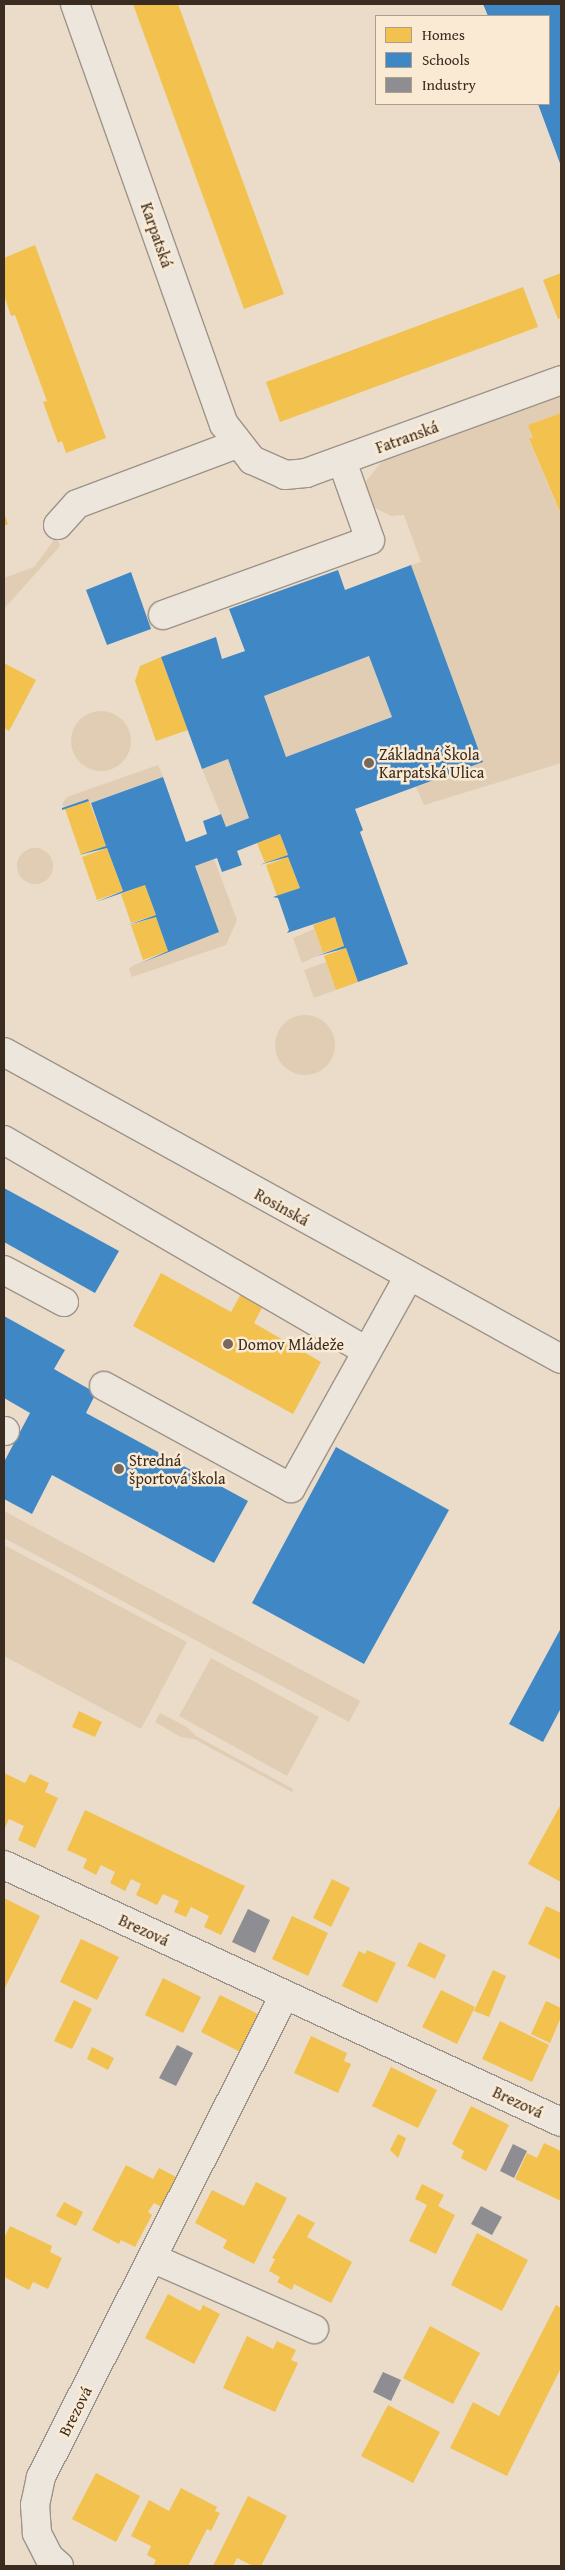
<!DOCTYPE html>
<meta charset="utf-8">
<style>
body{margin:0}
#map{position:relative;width:565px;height:2570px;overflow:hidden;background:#eadcc9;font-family:"Gentium Book Plus",serif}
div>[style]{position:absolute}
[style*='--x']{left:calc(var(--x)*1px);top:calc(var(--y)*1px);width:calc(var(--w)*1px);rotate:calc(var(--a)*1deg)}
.green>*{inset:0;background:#e0cdb3}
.round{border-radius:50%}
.homes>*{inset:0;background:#f2c14e}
.schools>*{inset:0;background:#3f88c5}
.industry>*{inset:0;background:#8d8d92}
.roads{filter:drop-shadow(1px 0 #9e9388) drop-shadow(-1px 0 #9e9388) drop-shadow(0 1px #9e9388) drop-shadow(0 -1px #9e9388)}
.minor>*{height:28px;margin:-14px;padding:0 14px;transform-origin:14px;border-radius:14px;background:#ede6dd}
.dots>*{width:14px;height:14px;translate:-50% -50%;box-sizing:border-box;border:2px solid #faead3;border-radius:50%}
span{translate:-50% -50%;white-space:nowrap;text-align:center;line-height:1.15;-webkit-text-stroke:5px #faead3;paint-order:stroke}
.street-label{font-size:16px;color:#3a2c20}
.poi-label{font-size:16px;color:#3a2c20}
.left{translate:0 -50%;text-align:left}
.frame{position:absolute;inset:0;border:5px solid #3a2c20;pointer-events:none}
.legend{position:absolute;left:375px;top:15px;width:175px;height:90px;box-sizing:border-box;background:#faead3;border:1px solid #ad9e8b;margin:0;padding:6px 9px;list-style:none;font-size:15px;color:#3a2c20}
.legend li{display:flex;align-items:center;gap:10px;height:25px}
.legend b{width:25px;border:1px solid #ad9e8b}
</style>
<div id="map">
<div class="green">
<div style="clip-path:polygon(561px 395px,561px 413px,528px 425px,533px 438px,529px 440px,561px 515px,561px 763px,424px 805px,416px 787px,483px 762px,411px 565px,421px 562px,404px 515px,391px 516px,373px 507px,366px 491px,366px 481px,384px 459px)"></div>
<div style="clip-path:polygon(57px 536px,60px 546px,4px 609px,4px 578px,34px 567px)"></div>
<div style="clip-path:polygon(369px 656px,392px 717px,286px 757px,264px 696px)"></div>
<div class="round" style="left:71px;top:711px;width:60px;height:60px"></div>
<div style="clip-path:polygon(228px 759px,249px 818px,226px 827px,202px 769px)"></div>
<div style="clip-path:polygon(158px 765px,163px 777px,91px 803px,88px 799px,64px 807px,62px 804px,67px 797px)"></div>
<div class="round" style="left:17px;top:848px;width:36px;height:36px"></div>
<div style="clip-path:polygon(214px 859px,237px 920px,226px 945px,132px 977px,129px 969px,134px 965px,219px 932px,195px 866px)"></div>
<div style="clip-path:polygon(314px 929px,323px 953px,302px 963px,293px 938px)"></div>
<div style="clip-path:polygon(326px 962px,336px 990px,314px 998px,304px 970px)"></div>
<div class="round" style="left:275px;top:1015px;width:60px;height:60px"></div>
<div style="clip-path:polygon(4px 1511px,360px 1701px,349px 1722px,4px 1538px)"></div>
<div style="clip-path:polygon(4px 1545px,187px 1642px,141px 1729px,4px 1656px)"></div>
<div style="clip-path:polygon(211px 1658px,319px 1717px,287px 1776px,179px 1716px)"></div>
<div style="clip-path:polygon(160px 1713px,187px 1727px,196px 1736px,293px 1789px,292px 1792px,194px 1739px,181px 1737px,155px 1722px)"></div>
</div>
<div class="homes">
<div style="clip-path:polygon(133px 4px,178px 4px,284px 294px,244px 309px)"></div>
<div style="clip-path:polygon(35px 245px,106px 438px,66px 453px,62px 441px,58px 443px,43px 402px,47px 401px,15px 315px,11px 316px,4px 295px,4px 258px)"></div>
<div style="clip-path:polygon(561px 273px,561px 318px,558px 319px,543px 280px)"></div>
<div style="clip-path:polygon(523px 287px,538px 327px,280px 422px,266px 382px)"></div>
<div style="clip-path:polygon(561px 413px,561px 514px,529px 439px,533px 438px,528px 425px)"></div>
<div style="clip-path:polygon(4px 513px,8px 524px,4px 526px)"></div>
<div style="clip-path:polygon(161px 657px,188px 730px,156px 741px,135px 681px,140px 666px)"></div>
<div style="clip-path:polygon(4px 663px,36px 680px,9px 731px,4px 728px)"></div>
<div style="clip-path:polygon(89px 801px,106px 846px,81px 855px,65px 809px)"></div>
<div style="clip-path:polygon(280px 834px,288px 855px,265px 863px,257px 843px)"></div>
<div style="clip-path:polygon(107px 848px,123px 891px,97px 900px,82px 857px)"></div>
<div style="clip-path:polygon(288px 857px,300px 888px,277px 896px,266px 865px)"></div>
<div style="clip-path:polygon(145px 885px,156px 915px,131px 923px,121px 894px)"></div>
<div style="clip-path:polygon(156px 917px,168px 951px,143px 960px,131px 925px)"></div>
<div style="clip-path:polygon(335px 917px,344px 946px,323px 953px,313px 925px)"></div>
<div style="clip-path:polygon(346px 948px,358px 982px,336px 990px,324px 956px)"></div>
<div style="clip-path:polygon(161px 1273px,231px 1312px,242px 1292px,264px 1304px,254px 1323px,321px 1362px,293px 1414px,133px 1326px)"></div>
<div style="clip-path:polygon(79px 1711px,102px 1722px,95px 1737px,72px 1727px)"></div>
<div style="clip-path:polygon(4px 1773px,25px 1783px,30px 1774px,49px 1783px,45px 1792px,58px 1798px,35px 1848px,18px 1840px,24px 1826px,9px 1819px,4px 1830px)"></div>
<div style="clip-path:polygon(561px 1804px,561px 1882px,528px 1864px)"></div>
<div style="clip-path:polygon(85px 1810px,245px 1886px,221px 1935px,204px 1927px,209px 1916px,191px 1907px,186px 1917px,174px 1912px,179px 1901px,163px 1894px,157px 1905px,136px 1895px,141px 1884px,131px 1879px,125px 1891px,110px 1883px,115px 1872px,101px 1865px,96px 1875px,83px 1868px,87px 1859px,67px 1850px)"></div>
<div style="clip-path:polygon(332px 1879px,350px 1888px,331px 1927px,313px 1918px)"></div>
<div style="clip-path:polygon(4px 1898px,40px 1916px,4px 1990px)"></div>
<div style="clip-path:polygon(546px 1906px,561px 1913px,561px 1960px,528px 1944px)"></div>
<div style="clip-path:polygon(292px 1916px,328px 1933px,308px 1976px,272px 1959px)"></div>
<div style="clip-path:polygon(81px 1939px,119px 1957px,97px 2000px,60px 1982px)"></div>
<div style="clip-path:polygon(419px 1942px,446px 1955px,435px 1979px,407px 1966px)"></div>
<div style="clip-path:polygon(367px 1950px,396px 1963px,377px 2003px,342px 1986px,359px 1951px,365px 1954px)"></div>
<div style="clip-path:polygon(493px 1970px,506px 1976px,489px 2017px,474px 2011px)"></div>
<div style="clip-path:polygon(163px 1978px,201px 1997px,183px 2033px,145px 2015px)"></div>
<div style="clip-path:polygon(441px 1990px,475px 2007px,457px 2044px,422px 2027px)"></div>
<div style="clip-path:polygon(220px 1995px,260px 2015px,242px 2053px,201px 2032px)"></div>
<div style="clip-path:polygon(74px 2000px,92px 2009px,72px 2049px,54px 2041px)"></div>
<div style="clip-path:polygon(546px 2001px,561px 2008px,561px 2017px,550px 2043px,531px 2034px)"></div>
<div style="clip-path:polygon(500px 2021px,549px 2045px,532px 2082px,482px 2059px)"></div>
<div style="clip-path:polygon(311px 2036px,347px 2053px,344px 2061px,351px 2064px,338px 2093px,294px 2073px)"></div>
<div style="clip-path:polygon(92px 2047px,114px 2058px,108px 2070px,87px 2059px)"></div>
<div style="clip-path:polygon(391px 2067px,437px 2090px,418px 2128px,372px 2106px)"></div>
<div style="clip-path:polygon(471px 2106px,509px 2125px,486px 2171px,461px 2158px,464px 2151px,452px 2144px)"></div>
<div style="clip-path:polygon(398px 2134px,406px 2138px,398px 2158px,390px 2150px)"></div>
<div style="clip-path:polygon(544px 2143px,561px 2151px,561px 2201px,515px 2179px,527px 2153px,537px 2158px)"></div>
<div style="clip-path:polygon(126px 2165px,153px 2179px,159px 2168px,178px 2178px,162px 2207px,154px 2203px,148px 2212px,152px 2215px,135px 2247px,121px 2240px,119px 2244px,92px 2230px)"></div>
<div style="clip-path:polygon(256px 2182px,287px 2198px,254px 2264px,223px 2248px,227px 2240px,195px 2223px,212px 2190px,244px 2206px)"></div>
<div style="clip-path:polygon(422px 2184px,444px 2195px,438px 2206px,455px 2215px,436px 2254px,409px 2241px,427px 2205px,415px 2199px)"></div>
<div style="clip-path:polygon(64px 2202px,83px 2212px,76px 2226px,56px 2216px)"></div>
<div style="clip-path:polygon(298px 2214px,315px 2223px,307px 2237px,352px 2262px,331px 2303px,294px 2284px,292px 2290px,277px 2282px,280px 2277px,269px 2271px,275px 2259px,272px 2258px)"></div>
<div style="clip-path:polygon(10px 2226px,52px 2246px,50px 2252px,62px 2258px,48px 2289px,33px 2282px,29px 2290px,4px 2277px,4px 2238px)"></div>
<div style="clip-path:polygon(477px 2233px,528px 2260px,502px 2311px,451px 2285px)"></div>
<div style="clip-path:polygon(168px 2294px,200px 2311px,203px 2305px,220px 2314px,194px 2364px,145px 2338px)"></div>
<div style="clip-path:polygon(556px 2305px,561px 2308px,561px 2368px,507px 2476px,450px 2448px,473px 2402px,499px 2416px)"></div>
<div style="clip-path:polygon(430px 2326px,480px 2353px,453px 2404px,403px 2378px)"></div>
<div style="clip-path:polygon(247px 2336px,273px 2349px,277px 2341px,296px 2350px,291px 2360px,298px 2363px,275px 2412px,223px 2388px)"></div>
<div style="clip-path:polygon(388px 2405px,440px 2432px,413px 2483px,361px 2456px)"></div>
<div style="clip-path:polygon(96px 2473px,140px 2496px,116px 2542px,72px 2519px)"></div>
<div style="clip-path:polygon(181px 2488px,217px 2507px,215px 2511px,220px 2513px,211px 2531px,207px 2529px,188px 2566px,153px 2566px,156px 2560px,147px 2555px,151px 2546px,131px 2536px,149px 2500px,169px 2511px)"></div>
<div style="clip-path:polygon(248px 2496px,287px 2516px,261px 2566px,253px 2566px,237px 2558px,233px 2566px,213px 2566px)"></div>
</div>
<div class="schools">
<div style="clip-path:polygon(483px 4px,561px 4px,561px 166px,538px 104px,549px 104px,549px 16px,488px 16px)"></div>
<div style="clip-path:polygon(evenodd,411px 565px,483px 762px,355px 809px,363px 830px,360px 832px,408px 964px,358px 982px,346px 948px,317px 956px,344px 946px,335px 917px,287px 933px,289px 930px,278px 898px,273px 897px,300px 888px,288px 857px,259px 865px,288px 855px,280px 834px,237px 851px,242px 865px,222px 872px,217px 858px,195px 866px,219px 932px,141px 963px,168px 951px,156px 917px,128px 925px,156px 915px,145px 885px,96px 902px,123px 891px,107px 848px,79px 855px,106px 846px,91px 803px,163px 777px,186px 842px,207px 834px,203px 821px,219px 815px,221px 814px,226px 827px,249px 818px,228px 759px,202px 769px,161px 657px,216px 637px,222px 659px,245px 651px,229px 609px,338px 570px,345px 590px,411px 565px,369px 656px,392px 717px,286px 757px,264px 696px,369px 656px)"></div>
<div style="clip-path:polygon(131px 572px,151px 629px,107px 645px,86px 590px)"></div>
<div style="clip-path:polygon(88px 799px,89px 801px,62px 810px,62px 808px)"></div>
<div style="clip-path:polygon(4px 1188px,119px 1251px,95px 1293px,4px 1242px)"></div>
<div style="clip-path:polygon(4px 1316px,65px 1350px,54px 1369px,96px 1393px,86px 1413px,248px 1501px,214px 1563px,52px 1475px,32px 1514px,4px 1499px,4px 1462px,30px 1413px,4px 1398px)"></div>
<div style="clip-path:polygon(336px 1447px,449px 1510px,364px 1664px,252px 1603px)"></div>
<div style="clip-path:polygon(561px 1628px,561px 1708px,543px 1742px,509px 1724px)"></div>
</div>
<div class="industry">
<div style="clip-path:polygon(248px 1909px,270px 1920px,255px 1953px,232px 1942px)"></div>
<div style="clip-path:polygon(177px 2045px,193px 2053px,176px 2086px,159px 2078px)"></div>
<div style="clip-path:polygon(513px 2144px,527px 2151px,514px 2178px,500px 2171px)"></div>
<div style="clip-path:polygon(481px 2206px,502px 2217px,492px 2235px,471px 2224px)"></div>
<div style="clip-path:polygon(383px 2372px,401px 2380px,391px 2401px,373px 2392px)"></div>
</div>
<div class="roads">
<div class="minor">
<div style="--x:75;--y:4;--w:446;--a:70.5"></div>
<div style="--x:224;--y:424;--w:46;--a:52.1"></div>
<div style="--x:252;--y:460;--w:36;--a:24"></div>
<div style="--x:285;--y:475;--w:21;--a:-5"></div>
<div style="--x:306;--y:473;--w:271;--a:-20"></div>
<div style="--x:58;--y:525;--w:28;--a:-48"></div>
<div style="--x:77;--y:504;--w:171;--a:-20.6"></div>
<div style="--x:163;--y:615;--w:220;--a:-19.9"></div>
<div style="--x:370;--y:540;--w:84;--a:-109.5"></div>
<div style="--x:4;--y:1052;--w:636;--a:28.86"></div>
<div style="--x:4;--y:1140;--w:419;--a:30.2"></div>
<div style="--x:4;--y:1270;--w:68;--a:28.1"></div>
<div style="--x:104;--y:1386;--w:213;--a:28.6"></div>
<div style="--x:291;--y:1488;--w:243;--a:-60.9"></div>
<div style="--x:4;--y:1431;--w:1;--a:0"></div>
<div style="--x:4;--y:1865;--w:613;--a:24.77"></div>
<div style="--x:152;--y:2258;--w:177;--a:23.7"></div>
<div style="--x:59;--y:2566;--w:13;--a:-138"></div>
<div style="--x:49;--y:2557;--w:27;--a:-117"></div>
<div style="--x:37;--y:2533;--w:28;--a:-94"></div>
<div style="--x:35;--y:2505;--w:29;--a:-78"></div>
<div style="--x:41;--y:2477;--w:539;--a:-63.2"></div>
</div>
</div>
<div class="dots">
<div style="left:369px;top:763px;background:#786a5b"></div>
<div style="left:228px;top:1344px;background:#786a5b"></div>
<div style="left:119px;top:1469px;background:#786a5b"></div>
</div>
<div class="street-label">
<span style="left:157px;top:235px;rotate:71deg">Karpatská</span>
<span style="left:407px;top:437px;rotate:-20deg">Fatranská</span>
<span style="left:282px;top:1207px;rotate:29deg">Rosinská</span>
<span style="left:144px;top:1930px;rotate:25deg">Brezová</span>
<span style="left:518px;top:2102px;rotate:25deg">Brezová</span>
<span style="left:75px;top:2411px;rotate:-63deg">Brezová</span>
</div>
<div class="poi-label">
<span class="left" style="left:379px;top:763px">Základná Škola<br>Karpatská Ulica</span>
<span class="left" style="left:238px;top:1344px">Domov Mládeže</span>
<span class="left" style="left:129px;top:1469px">Stredná<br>športová škola</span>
</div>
<div class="frame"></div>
<ul class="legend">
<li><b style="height:14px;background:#f2c14e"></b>Homes</li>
<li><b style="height:14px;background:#3f88c5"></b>Schools</li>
<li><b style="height:14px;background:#8d8d92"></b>Industry</li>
</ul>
</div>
